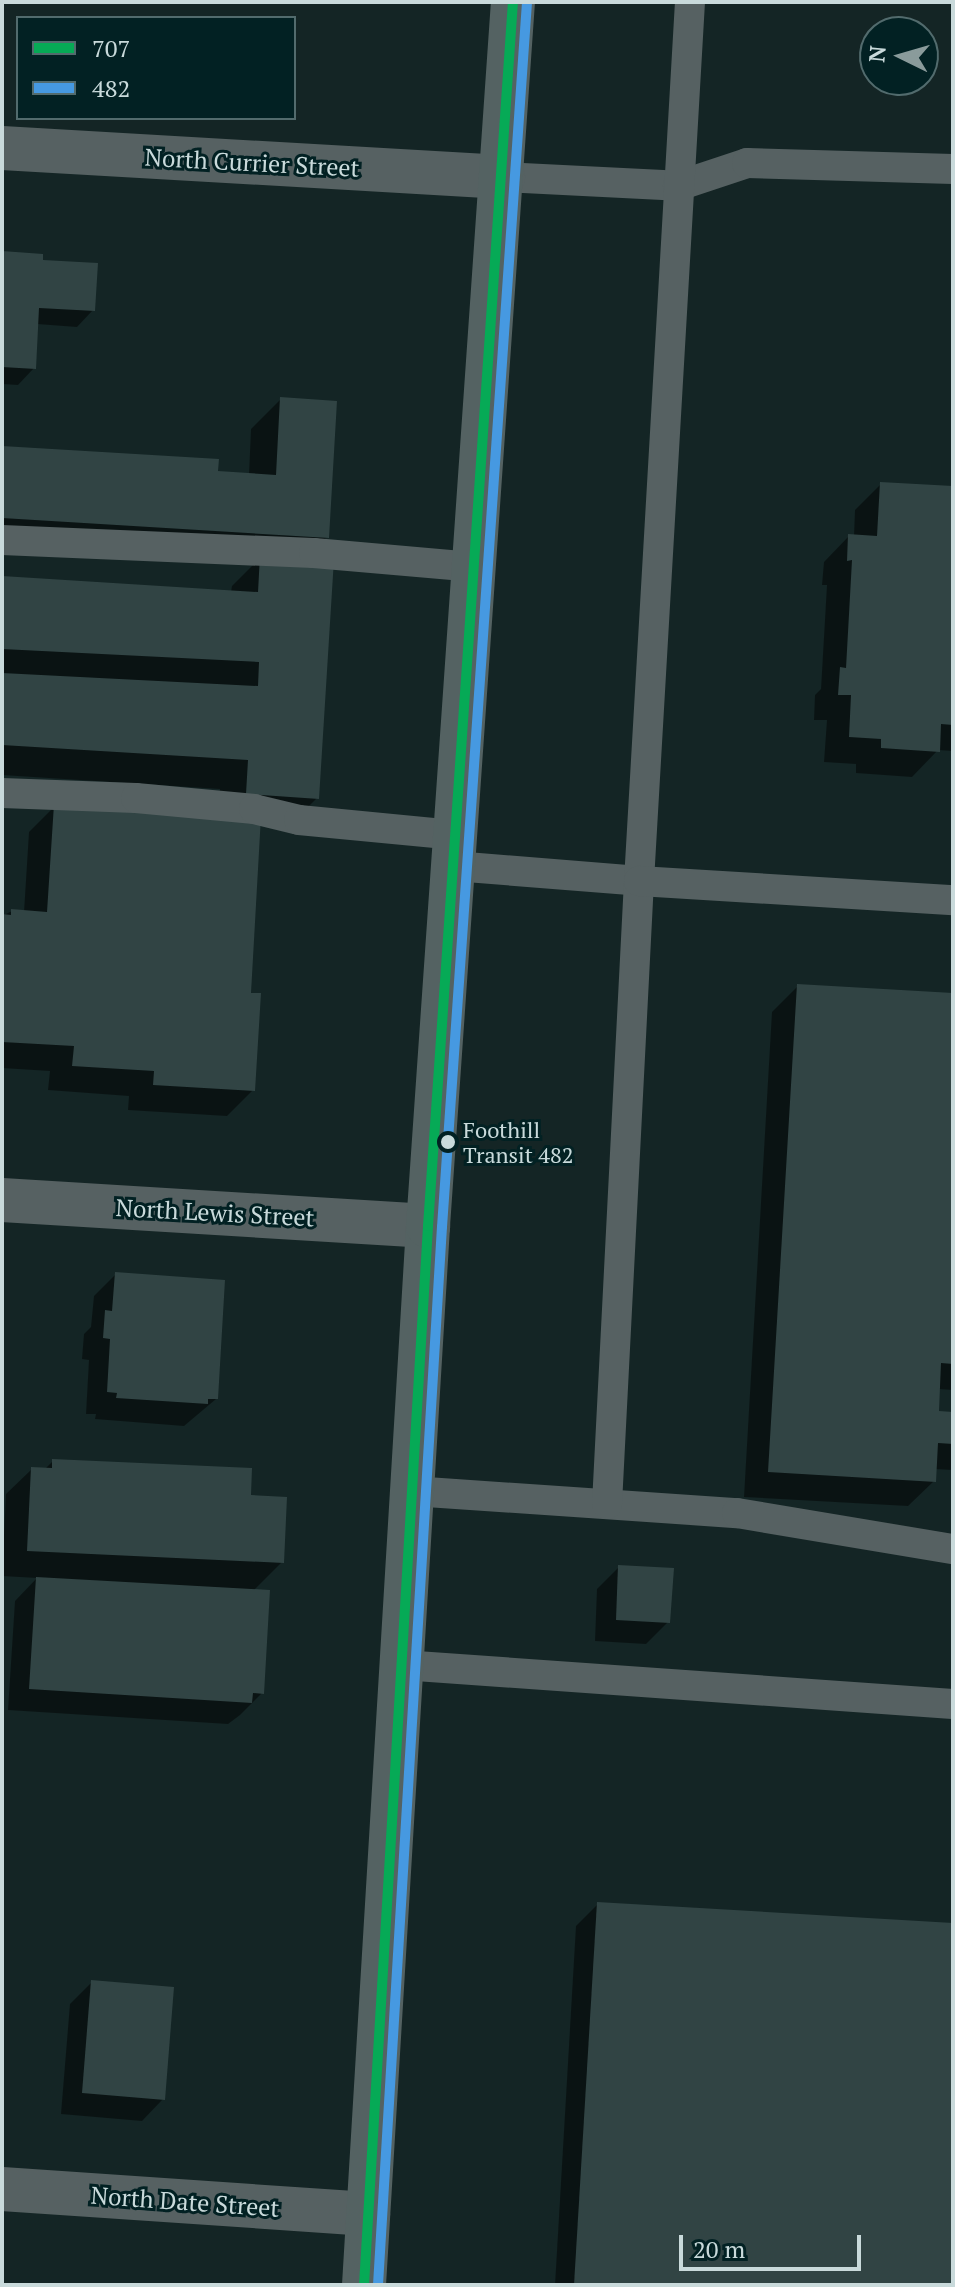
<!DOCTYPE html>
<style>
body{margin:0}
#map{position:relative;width:955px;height:2287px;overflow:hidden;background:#142525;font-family:"PT Serif",serif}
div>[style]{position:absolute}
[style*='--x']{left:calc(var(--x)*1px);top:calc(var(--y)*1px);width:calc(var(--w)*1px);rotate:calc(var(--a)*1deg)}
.shadow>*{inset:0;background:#0007}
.building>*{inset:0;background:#314444}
.service>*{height:30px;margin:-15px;padding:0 15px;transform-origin:15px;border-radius:15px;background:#566162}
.minor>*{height:44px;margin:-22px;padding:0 22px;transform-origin:22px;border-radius:22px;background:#566162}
.primary>*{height:44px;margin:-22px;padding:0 22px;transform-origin:22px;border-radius:22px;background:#546262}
.bus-1>*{height:10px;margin:-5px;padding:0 5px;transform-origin:5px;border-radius:5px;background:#06aa56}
.bus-2>*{height:10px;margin:-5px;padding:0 5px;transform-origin:5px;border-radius:5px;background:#4699e1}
.dots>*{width:22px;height:22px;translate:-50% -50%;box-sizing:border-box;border:4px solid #022123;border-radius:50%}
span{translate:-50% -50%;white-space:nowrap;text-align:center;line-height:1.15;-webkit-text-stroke:6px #022123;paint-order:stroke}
.bus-label{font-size:22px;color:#c9dadb}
.left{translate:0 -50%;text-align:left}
.street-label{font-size:24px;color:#c9dadb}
.frame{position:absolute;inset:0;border:4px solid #c9dadb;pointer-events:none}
.legend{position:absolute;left:16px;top:16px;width:280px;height:104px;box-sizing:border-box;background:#022123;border:2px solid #526b6d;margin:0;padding:10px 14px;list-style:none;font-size:24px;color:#c9dadb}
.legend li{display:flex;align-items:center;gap:16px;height:40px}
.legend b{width:40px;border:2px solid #526b6d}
.north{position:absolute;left:859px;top:16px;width:80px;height:80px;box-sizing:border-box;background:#022123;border:2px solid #526b6d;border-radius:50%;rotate:275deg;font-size:22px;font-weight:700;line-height:32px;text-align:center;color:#c9dadb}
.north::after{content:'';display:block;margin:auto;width:28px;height:36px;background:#8a9b9b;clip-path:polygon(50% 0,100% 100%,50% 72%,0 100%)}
.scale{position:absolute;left:679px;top:2235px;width:182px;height:36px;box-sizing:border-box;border:4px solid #c9dadb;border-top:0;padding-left:10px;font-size:24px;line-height:28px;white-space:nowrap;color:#c9dadb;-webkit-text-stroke:6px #022123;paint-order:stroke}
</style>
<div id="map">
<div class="shadow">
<div style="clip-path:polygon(2px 253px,40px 262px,93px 310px,77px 327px,37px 324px,34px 368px,18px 385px,2px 384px)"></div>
<div style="clip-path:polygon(281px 399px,327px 537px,305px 559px,317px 798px,288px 827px,259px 825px,249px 994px,253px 1090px,227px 1116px,128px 1110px,129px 1096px,48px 1090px,50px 1071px,2px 1068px,2px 916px,12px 911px,24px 912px,29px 832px,55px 806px,218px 815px,220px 789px,2px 775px,2px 578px,231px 592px,232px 586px,254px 564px,2px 549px,2px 448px,249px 475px,251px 429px)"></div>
<div style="clip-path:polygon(881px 484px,953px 514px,953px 751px,938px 750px,912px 777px,856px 773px,856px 764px,824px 762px,827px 720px,814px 720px,815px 695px,821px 689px,827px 585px,822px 585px,824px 562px,849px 536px,854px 536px,855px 510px)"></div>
<div style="clip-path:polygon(798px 986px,953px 995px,953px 1390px,938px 1389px,937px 1413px,953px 1414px,953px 1470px,934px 1469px,934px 1481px,908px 1506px,744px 1497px,772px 1012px)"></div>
<div style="clip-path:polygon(116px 1274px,216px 1399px,184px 1426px,95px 1419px,96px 1414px,86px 1414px,89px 1360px,82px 1359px,84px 1334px,91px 1327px,94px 1296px)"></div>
<div style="clip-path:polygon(53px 1461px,249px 1497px,282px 1562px,253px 1591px,262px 1693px,240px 1715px,228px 1724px,8px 1710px,15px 1601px,37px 1578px,2px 1576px,6px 1494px,32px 1469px,45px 1469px)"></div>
<div style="clip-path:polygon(619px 1567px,668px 1622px,646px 1644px,595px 1641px,597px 1589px)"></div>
<div style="clip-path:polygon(598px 1904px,953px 1925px,953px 2285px,555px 2285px,576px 1926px)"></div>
<div style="clip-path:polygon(92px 1982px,163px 2099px,142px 2121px,61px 2114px,70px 2004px)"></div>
</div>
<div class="building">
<div style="clip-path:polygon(2px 251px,43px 254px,43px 260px,98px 263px,95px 311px,39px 308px,36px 369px,2px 367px)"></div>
<div style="clip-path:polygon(280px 397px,337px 401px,329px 538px,2px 518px,2px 446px,219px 459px,218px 471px,276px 475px)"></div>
<div style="clip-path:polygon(880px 482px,953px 486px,953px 725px,941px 724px,940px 752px,881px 748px,881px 739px,849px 737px,851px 695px,838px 695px,840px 667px,846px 668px,852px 560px,847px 561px,848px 534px,877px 536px)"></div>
<div style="clip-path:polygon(260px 555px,334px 559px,319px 799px,246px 794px,248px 760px,2px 745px,2px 673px,258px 686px,259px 662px,2px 649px,2px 576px,258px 592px)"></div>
<div style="clip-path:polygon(54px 804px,261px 816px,251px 993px,261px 993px,255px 1091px,153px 1085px,154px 1071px,72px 1066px,74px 1046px,2px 1042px,2px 914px,11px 915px,11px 909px,47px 912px)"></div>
<div style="clip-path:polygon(797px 984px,953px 993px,953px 1364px,941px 1363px,939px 1411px,953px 1412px,953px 1444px,938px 1443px,936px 1482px,768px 1472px)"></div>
<div style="clip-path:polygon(115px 1272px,225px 1280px,218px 1399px,208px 1399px,208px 1404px,116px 1398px,117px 1393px,107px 1392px,110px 1339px,103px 1338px,105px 1310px,112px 1311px)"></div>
<div style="clip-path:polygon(52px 1459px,252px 1468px,251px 1495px,287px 1497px,284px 1563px,27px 1551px,31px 1467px,52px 1468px)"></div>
<div style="clip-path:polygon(618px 1565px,674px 1568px,670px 1623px,616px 1620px)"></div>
<div style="clip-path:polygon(36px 1577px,270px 1590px,264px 1694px,253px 1693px,252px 1703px,29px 1689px)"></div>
<div style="clip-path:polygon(597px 1902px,953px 1923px,953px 2285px,574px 2285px)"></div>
<div style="clip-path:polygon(91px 1980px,174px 1987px,165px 2100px,82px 2093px)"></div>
</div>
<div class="service">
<div style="--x:503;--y:177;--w:175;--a:2.9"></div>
<div style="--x:678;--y:186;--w:73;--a:-18.4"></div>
<div style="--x:747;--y:163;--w:206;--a:1.7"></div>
<div style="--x:2;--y:540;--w:312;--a:2.4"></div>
<div style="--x:314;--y:553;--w:162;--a:5"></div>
<div style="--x:2;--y:793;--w:134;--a:2.1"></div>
<div style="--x:136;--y:798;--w:119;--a:5.3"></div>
<div style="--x:254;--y:809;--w:46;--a:13.7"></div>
<div style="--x:299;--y:820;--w:158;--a:5.5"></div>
<div style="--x:454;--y:866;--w:186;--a:4.6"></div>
<div style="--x:639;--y:881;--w:880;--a:-86.68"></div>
<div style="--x:412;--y:1491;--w:326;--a:3.9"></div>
<div style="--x:737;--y:1513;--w:219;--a:9.5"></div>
<div style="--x:607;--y:1504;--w:624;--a:-87.06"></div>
<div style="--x:639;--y:881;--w:315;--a:3.5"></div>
<div style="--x:402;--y:1665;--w:552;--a:4.05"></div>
</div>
<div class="minor">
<div style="--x:2;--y:148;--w:502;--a:3.31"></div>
<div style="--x:2;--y:1200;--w:427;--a:3.5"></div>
<div style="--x:2;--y:2189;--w:367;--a:3.9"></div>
</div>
<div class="primary">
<div style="--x:364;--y:2285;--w:1061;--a:-86.54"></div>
<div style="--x:428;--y:1226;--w:1227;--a:-86.03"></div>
</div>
<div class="bus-1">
<div style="--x:364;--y:2285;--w:1061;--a:-86.54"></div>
<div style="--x:428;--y:1226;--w:1227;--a:-86.03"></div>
</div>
<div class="bus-2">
<div style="--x:378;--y:2285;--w:1060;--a:-86.54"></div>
<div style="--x:442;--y:1227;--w:1227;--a:-86.03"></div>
</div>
<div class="dots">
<div style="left:448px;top:1142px;background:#c9dadb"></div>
</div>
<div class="bus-label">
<span class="left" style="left:463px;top:1142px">Foothill<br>Transit 482</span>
</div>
<div class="street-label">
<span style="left:252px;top:163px;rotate:3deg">North Currier Street</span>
<span style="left:215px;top:1213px;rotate:3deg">North Lewis Street</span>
<span style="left:185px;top:2202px;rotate:4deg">North Date Street</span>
</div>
<div class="frame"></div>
<ul class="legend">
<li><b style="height:10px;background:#06aa56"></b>707</li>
<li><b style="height:10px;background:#4699e1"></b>482</li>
</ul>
<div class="north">N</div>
<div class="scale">20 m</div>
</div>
